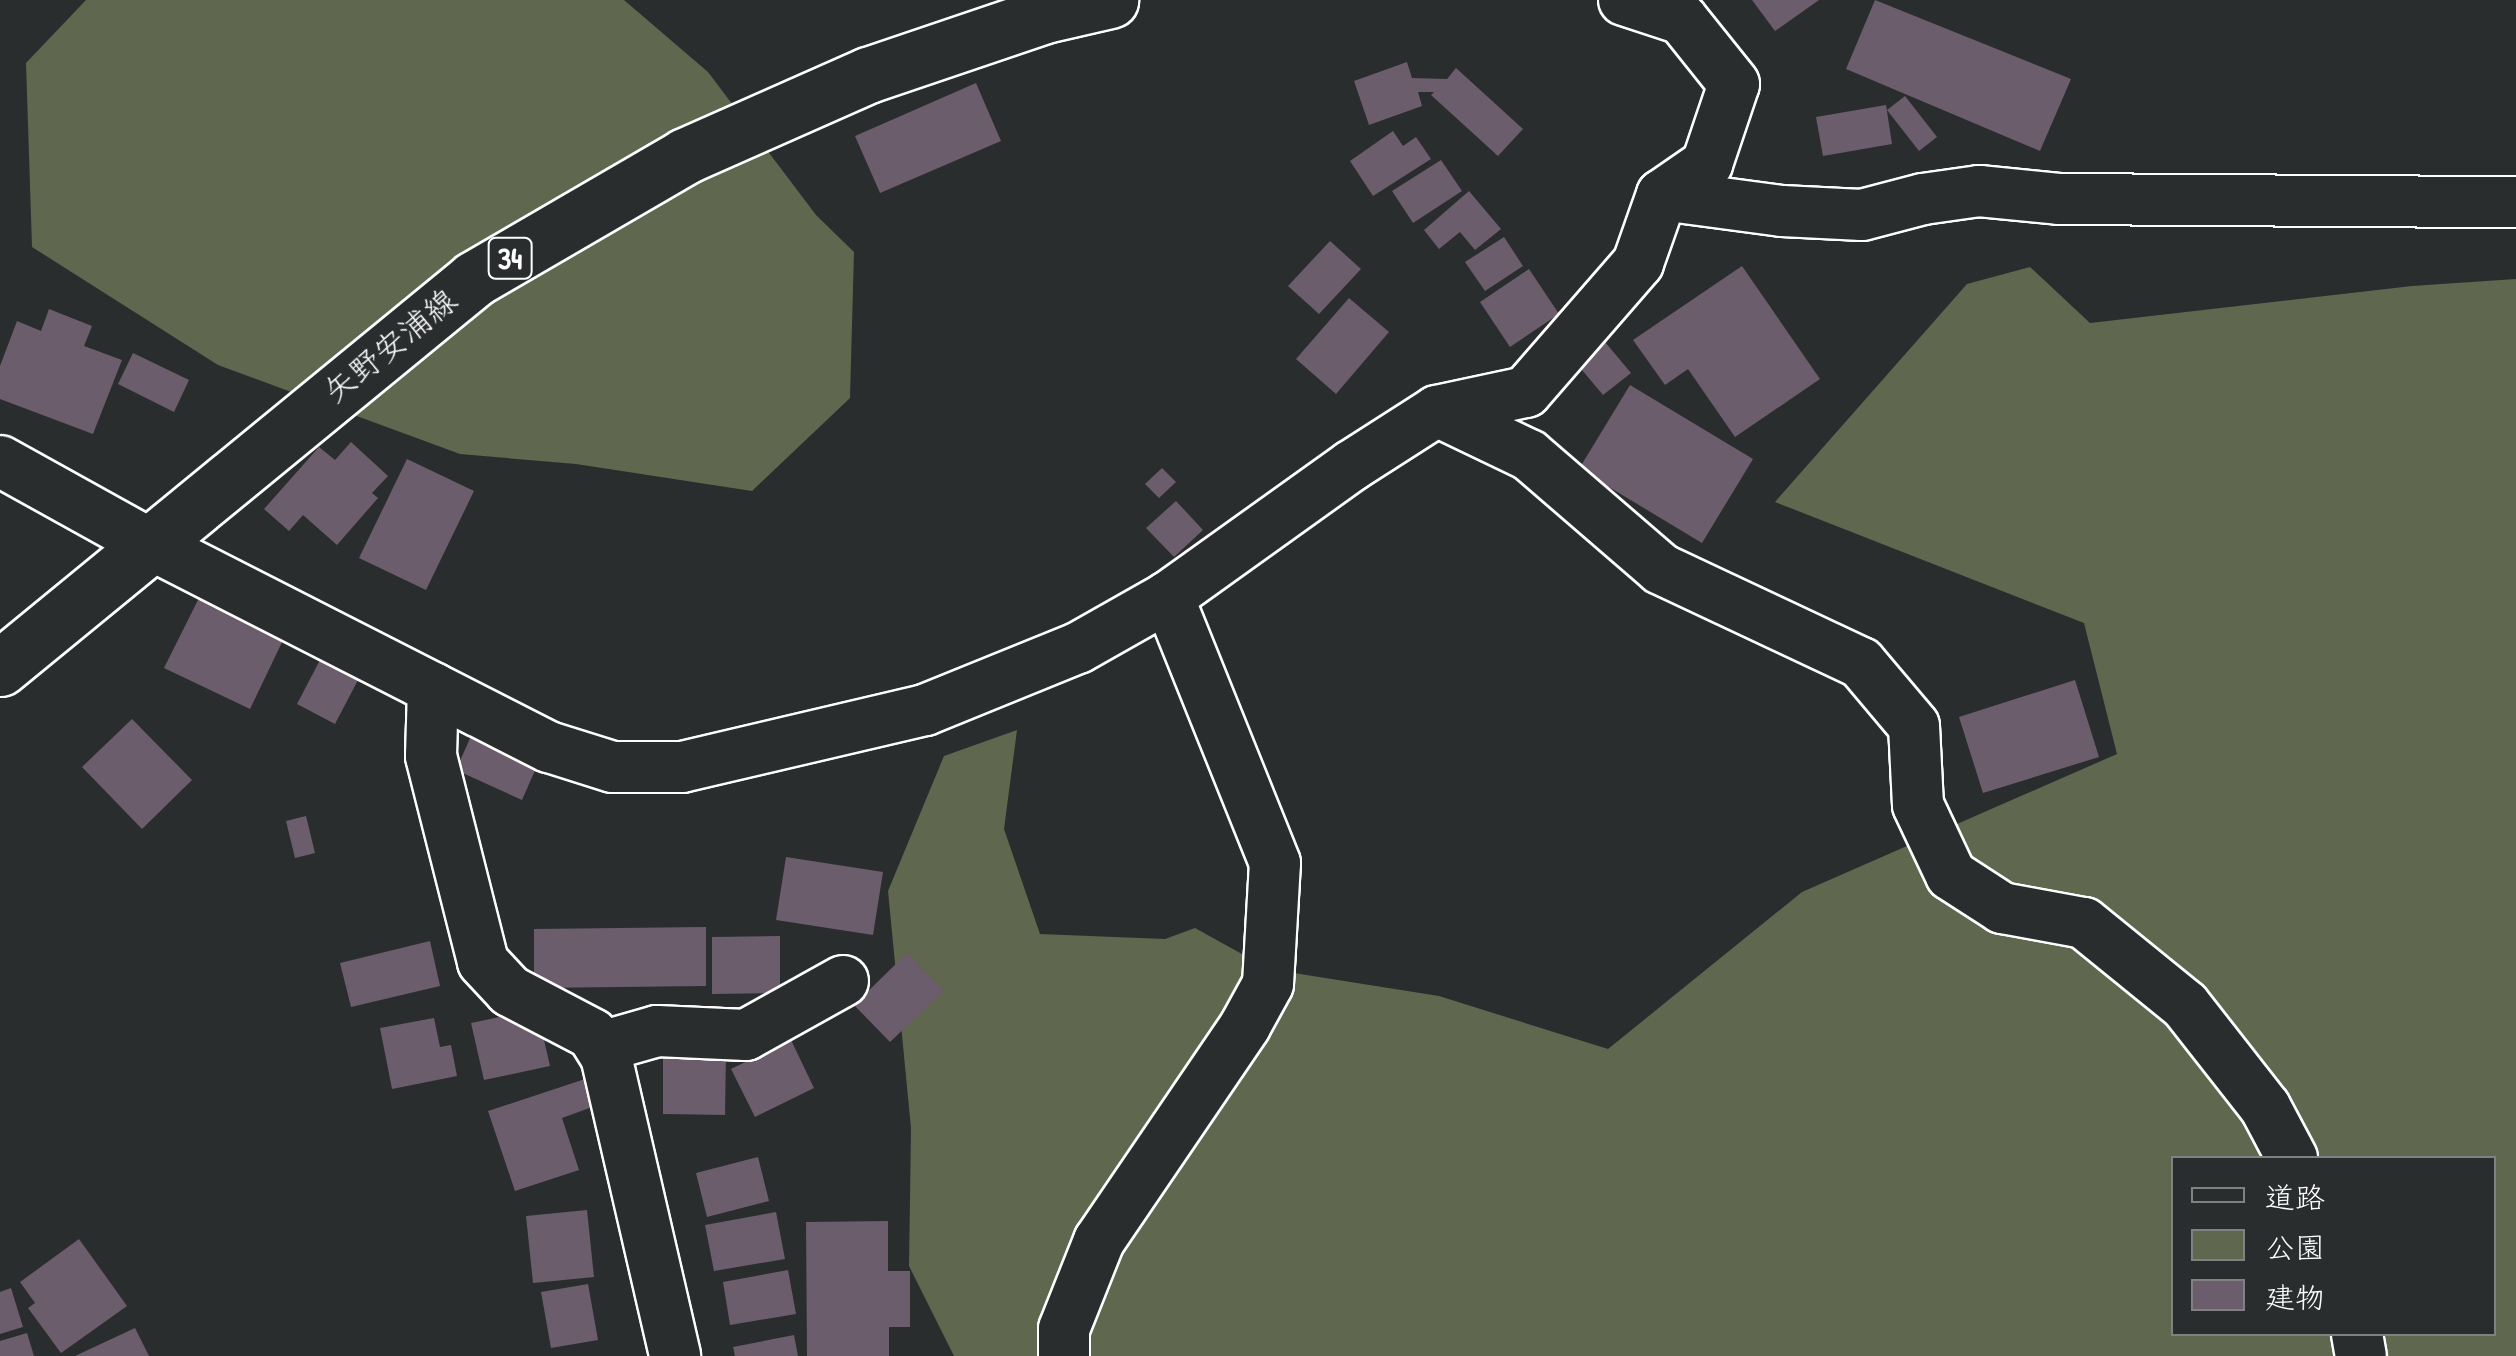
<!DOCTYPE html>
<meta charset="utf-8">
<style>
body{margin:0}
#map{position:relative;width:2516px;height:1356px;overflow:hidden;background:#2a2d2e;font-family:"Patrick Hand","Klee One",sans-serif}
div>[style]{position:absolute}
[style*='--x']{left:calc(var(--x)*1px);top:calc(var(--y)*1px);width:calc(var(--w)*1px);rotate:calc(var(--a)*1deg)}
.green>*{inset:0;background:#5f674e}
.building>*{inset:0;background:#6b5d6b}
.roads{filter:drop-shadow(2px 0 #fff) drop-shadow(-2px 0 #fff) drop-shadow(0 2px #fff) drop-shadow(0 -2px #fff)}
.minor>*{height:50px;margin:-25px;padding:0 25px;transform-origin:25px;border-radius:25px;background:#2a2d2e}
.primary>*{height:55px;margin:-27.5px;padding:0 27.5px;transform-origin:27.5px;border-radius:27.5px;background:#2a2d2e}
span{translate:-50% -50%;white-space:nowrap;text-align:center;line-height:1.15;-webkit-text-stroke:9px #2a2d2e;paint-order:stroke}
.shield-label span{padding:2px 8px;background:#2a2d2e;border:2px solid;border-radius:8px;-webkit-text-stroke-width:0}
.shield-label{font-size:30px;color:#fff;font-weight:700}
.street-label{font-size:32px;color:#fff}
.legend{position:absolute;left:2171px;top:1156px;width:325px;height:180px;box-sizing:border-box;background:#2a2d2e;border:2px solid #7f8182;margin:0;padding:12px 18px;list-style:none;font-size:30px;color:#fff}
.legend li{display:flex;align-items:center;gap:20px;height:50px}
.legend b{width:50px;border:2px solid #7f8182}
</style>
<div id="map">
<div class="green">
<div style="clip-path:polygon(86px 0,624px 0,708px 72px,816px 215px,854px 252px,850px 398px,752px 491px,576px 464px,460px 454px,218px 365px,32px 247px,26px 63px)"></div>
<div style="clip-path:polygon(evenodd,2030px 267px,2090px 323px,2412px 286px,2516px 279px,2516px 1356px,954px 1356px,909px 1266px,911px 1128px,888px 891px,944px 756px,1017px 730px,1004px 829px,1040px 934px,1165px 939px,1195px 928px,1269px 969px,1439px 996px,1608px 1049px,1802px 892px,2117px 754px,2084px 623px,1775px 502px,1967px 284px,2030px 267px,2174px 1158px,2494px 1158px,2494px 1334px,2174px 1334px,2174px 1158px)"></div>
</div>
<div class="building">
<div style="clip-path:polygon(1752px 0,1819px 0,1775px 31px)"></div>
<div style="clip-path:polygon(1875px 0,2071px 79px,2040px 151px,1846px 69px)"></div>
<div style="clip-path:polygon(1407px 62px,1412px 78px,1447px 79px,1456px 68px,1523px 129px,1498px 156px,1431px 95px,1434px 92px,1418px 92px,1422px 106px,1369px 125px,1354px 81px)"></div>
<div style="clip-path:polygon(976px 83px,1001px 141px,880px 193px,855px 136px)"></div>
<div style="clip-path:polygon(1905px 96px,1937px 137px,1919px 151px,1887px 110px)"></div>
<div style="clip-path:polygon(1886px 105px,1892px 144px,1823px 156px,1816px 117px)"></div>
<div style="clip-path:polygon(1393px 131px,1403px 146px,1416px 137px,1431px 159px,1373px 196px,1350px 161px)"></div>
<div style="clip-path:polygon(1441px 160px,1462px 191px,1413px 223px,1392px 191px)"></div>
<div style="clip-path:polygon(1469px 191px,1501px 229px,1475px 250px,1460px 232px,1439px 249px,1424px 230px)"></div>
<div style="clip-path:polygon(1504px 237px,1523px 266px,1485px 291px,1465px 262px)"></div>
<div style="clip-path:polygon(1330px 241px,1361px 269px,1319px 314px,1288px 286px)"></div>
<div style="clip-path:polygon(1742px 266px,1820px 379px,1735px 437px,1688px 369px,1665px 385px,1633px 340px)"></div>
<div style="clip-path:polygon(1529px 269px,1559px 314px,1510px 347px,1480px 302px)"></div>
<div style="clip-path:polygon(1349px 298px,1389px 332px,1336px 394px,1296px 359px)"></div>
<div style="clip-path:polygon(49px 309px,92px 326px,84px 346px,122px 360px,93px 434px,0 399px,0 366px,17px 321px,41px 331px)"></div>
<div style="clip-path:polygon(1605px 342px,1631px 373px,1603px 395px,1577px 364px)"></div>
<div style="clip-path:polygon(133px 353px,189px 380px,174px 412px,118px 384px)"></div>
<div style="clip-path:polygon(1630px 385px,1753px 459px,1702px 543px,1579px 469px)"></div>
<div style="clip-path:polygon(351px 442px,388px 476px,372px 493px,378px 498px,337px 545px,303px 515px,289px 531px,264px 509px,319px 447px,335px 460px)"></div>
<div style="clip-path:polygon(407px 459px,474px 491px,426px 590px,359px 558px)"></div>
<div style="clip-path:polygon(1162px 468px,1176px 482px,1159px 498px,1145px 484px)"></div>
<div style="clip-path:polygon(1176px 501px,1203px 530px,1174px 557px,1146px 528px)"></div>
<div style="clip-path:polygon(200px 596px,285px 636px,250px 709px,164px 668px)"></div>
<div style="clip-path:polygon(320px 660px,358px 680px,335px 724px,297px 704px)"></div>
<div style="clip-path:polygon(2075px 680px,2099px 757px,1983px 793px,1959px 717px)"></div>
<div style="clip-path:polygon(132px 719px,192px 780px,142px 829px,82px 767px)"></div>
<div style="clip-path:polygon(475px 727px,541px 757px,522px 800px,456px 770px)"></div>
<div style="clip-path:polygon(306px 816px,315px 853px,295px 858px,286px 821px)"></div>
<div style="clip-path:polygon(786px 857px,883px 872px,873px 935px,776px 920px)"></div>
<div style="clip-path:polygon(706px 927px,706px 986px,534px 988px,534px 929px)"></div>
<div style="clip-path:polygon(780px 936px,780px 993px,712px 994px,712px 937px)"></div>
<div style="clip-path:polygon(430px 941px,440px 986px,351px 1007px,340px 963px)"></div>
<div style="clip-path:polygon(907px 953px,944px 991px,890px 1042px,854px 1005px)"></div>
<div style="clip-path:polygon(509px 1015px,542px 1031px,550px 1066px,484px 1080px,471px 1023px)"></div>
<div style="clip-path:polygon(434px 1018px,440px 1047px,451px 1045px,457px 1076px,392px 1089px,380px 1028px)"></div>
<div style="clip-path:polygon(791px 1040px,814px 1088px,755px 1117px,731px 1069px)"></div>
<div style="clip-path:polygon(663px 1051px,726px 1052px,725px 1115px,663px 1114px)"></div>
<div style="clip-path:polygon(585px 1079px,595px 1106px,562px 1118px,579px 1170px,515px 1191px,488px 1111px)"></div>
<div style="clip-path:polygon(758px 1157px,769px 1201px,707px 1217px,696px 1173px)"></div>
<div style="clip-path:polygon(587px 1210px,594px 1277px,533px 1283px,526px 1216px)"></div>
<div style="clip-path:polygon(776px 1212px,785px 1259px,714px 1271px,705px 1225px)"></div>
<div style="clip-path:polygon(888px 1221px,888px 1271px,910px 1271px,910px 1327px,889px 1327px,889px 1356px,807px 1356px,806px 1222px)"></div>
<div style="clip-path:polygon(79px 1239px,127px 1306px,61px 1353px,28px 1308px,35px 1303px,20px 1282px)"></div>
<div style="clip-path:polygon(788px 1270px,796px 1314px,730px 1325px,723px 1282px)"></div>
<div style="clip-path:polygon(588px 1284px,598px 1340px,551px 1348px,541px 1292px)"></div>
<div style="clip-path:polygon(11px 1288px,23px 1327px,0 1334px,0 1292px)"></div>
<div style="clip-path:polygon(135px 1328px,149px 1356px,75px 1356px)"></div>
<div style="clip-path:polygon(27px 1333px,34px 1356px,0 1356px,0 1341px)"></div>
<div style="clip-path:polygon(794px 1335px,798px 1356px,735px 1356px,733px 1347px)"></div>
</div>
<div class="roads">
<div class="minor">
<div style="--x:1662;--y:195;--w:121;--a:7.6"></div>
<div style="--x:1782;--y:211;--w:80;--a:2.9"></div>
<div style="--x:1862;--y:215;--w:63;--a:-14.7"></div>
<div style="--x:1923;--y:199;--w:57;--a:-8.1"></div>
<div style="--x:1979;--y:191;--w:80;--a:5.7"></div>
<div style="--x:2059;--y:199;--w:457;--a:0.4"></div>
<div style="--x:1437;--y:411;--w:102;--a:25.6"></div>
<div style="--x:1529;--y:455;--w:174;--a:40.8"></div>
<div style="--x:1661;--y:569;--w:221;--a:25.2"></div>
<div style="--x:1861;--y:663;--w:82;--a:49.9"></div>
<div style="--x:1914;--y:726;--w:79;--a:87.1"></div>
<div style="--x:1918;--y:805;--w:77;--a:64.8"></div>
<div style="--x:1951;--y:875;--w:61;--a:32.9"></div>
<div style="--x:2002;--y:908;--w:83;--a:10.4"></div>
<div style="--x:2084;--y:923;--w:130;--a:39.1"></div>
<div style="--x:2185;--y:1005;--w:130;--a:51.9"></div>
<div style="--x:2265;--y:1107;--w:58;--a:62.1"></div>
<div style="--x:0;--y:461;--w:169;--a:29"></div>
<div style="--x:148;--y:543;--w:450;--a:27"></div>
<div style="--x:549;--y:747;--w:67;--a:17.4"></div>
<div style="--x:613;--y:767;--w:69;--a:0"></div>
<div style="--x:682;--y:767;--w:250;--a:-13.2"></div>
<div style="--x:925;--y:710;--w:165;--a:-22.1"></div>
<div style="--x:1078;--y:648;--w:103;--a:-29.5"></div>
<div style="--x:1168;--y:597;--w:225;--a:-35.6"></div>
<div style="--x:1351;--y:466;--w:102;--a:-32.6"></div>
<div style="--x:1437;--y:411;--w:91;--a:-12.1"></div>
<div style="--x:1526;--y:392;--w:171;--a:-49"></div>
<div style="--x:1638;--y:263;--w:72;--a:-70.6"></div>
<div style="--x:1662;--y:195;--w:55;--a:-34.6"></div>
<div style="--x:1707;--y:164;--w:84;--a:-71.4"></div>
<div style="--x:1734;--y:84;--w:83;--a:-128.7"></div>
<div style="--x:1682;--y:19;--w:61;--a:-161.9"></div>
<div style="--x:433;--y:688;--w:68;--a:91.7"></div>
<div style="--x:431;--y:756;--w:212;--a:75.8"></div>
<div style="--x:483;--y:962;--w:40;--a:47"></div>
<div style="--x:510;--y:991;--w:93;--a:27.7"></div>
<div style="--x:592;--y:1034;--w:26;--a:58"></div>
<div style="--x:606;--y:1056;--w:308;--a:77"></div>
<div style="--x:601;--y:1047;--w:58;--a:-15.9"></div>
<div style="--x:657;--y:1031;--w:89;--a:2.6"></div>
<div style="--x:746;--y:1035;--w:111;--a:-29.1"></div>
<div style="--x:2357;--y:1334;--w:22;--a:80"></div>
<div style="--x:1064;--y:1356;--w:27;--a:-90"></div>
<div style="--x:1064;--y:1329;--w:95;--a:-68.3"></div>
<div style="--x:1099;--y:1241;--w:260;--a:-55.8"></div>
<div style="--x:1245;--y:1026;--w:48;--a:-61.3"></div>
<div style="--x:1268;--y:984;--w:121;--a:-86.7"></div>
<div style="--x:1275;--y:863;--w:287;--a:-111.9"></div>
</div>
<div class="primary">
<div style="--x:0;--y:668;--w:613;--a:-39.37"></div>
<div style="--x:474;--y:279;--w:244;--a:-30.2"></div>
<div style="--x:685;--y:156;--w:200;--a:-23.9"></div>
<div style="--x:868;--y:75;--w:187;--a:-18.7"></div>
<div style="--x:1045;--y:15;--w:67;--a:-13"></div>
</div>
</div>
<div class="shield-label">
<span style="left:510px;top:258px">34</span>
</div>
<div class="street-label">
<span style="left:390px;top:346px;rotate:-39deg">矢野安浦線</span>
</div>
<ul class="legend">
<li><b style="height:12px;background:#2a2d2e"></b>道路</li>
<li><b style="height:28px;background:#5f674e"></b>公園</li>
<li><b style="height:28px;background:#6b5d6b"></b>建物</li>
</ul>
</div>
